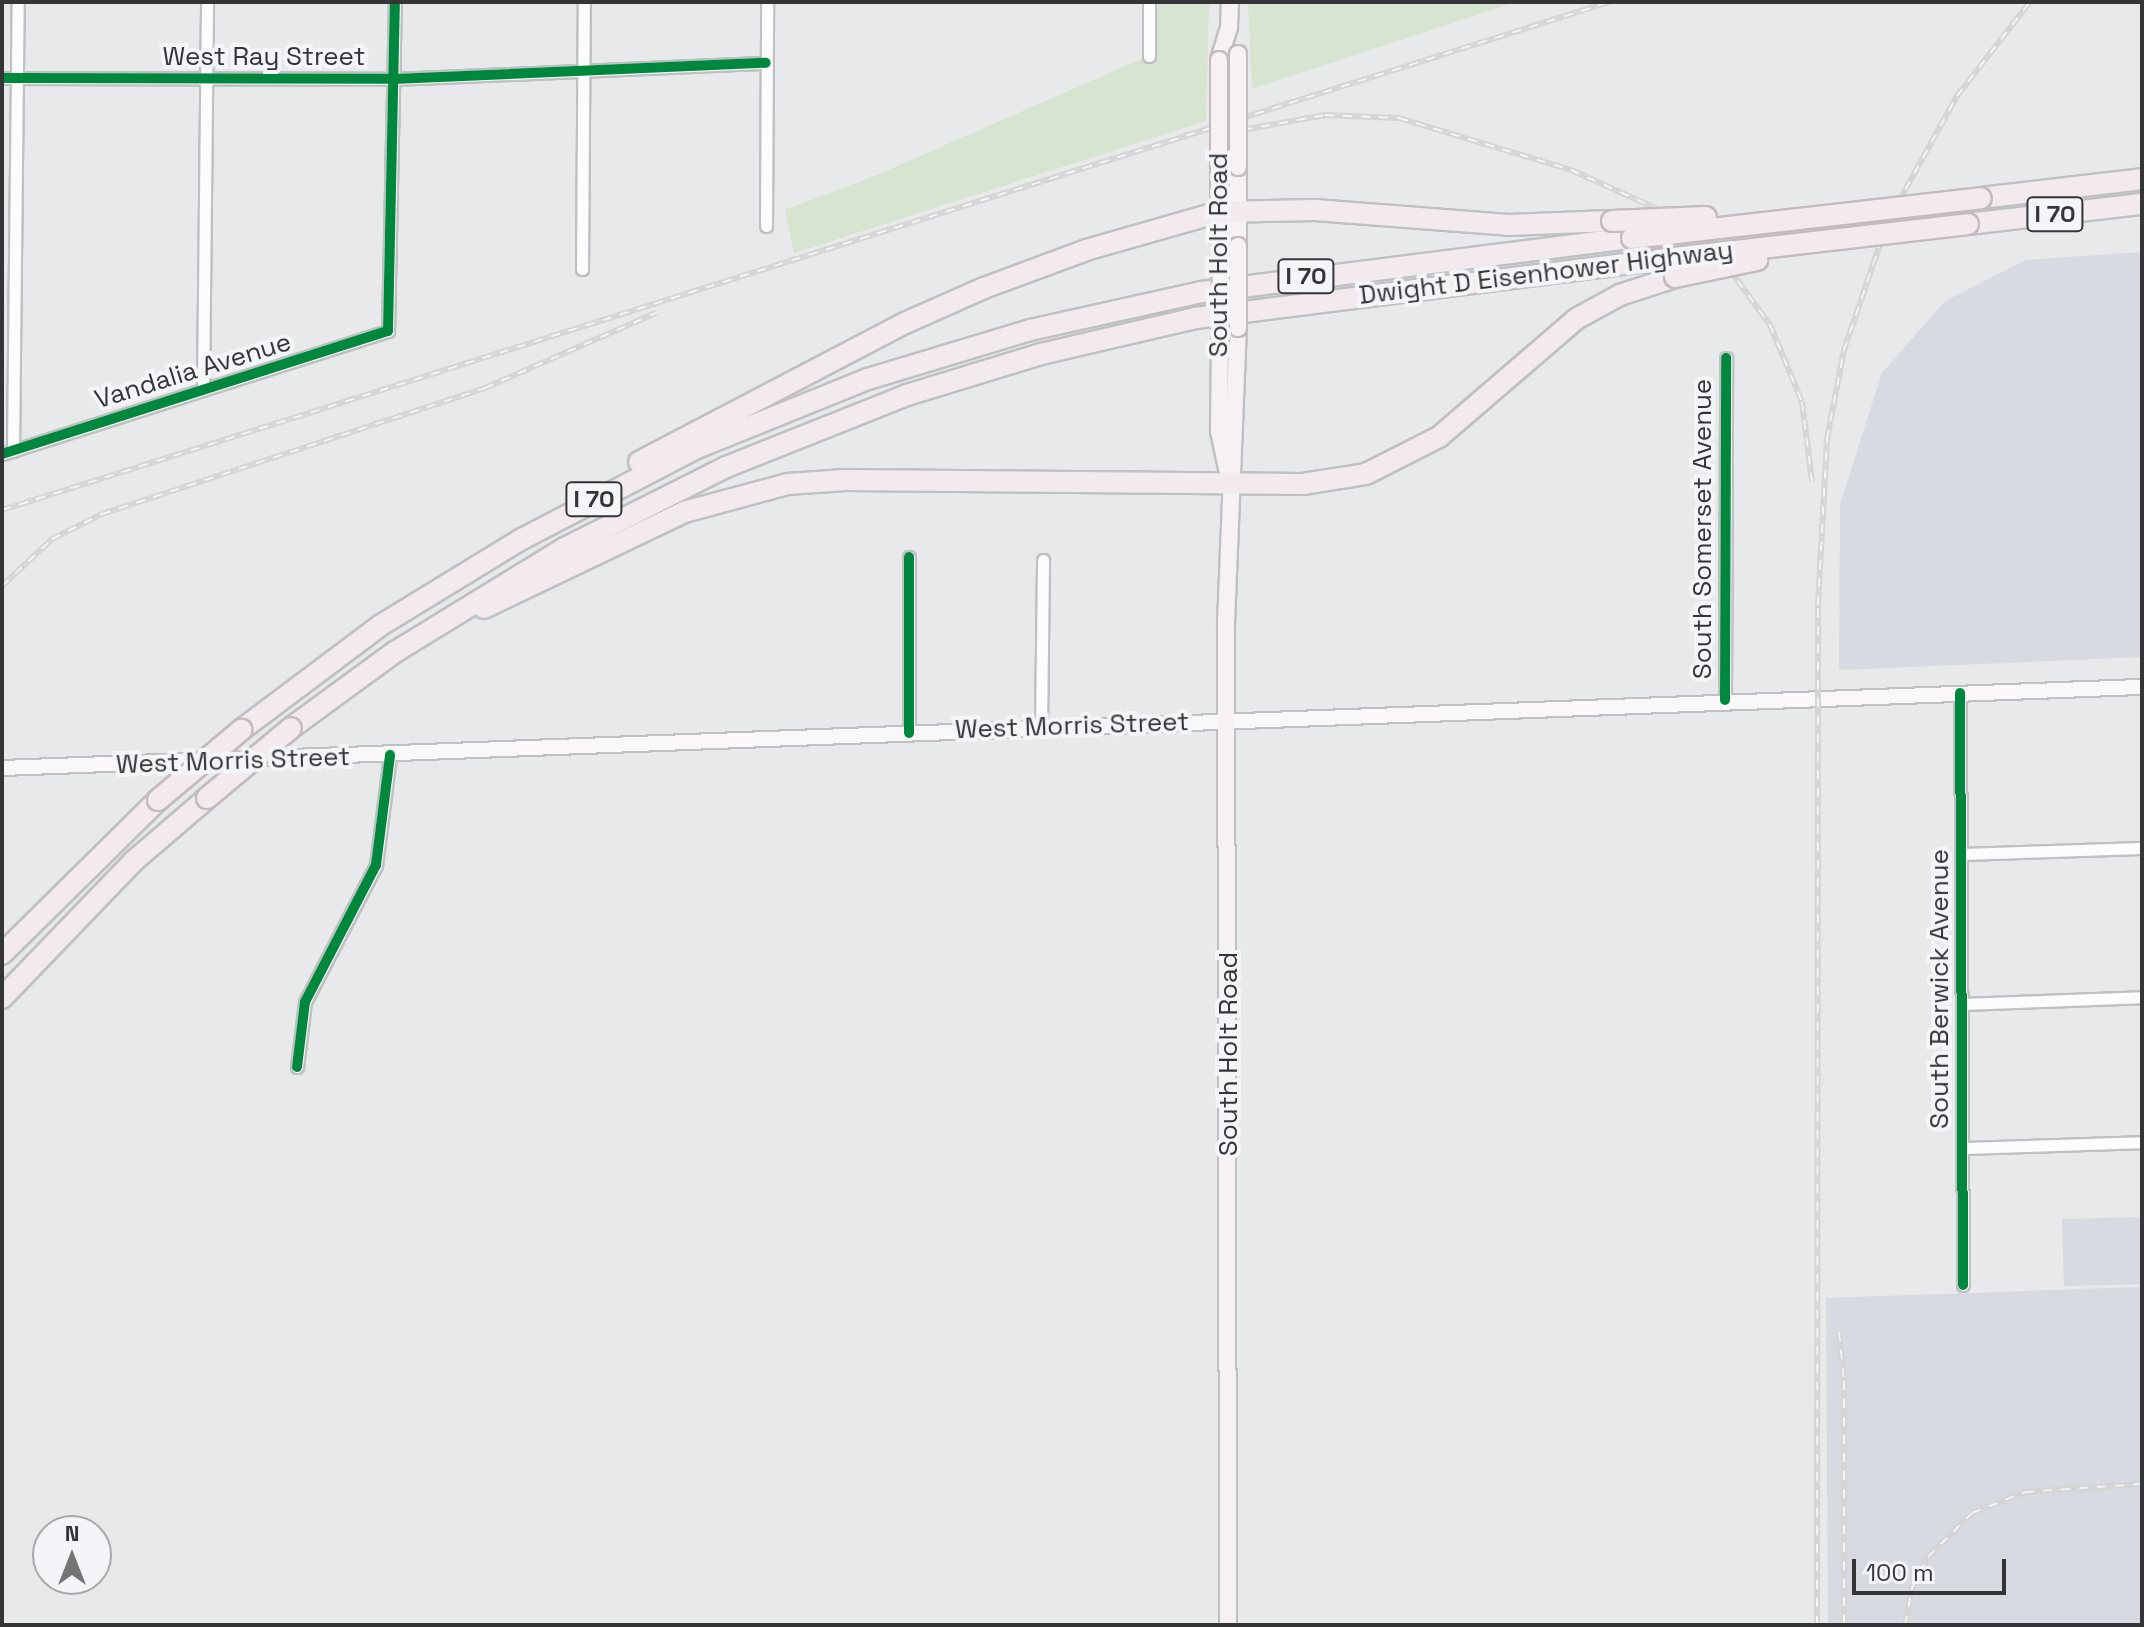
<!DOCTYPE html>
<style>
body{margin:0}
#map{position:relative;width:2144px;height:1627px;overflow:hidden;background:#e7e9eb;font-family:"Space Grotesk",sans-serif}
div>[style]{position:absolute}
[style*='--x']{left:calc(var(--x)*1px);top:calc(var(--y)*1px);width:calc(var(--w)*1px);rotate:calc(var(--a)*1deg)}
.built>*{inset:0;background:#d7dae0}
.green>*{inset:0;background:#d7e5d0}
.roads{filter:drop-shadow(2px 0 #bfc0c2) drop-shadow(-2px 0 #bfc0c2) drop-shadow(0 2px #bfc0c2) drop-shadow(0 -2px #bfc0c2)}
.minor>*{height:11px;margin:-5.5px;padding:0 5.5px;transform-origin:5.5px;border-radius:5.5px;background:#fbfcfc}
.secondary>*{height:14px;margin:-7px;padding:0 7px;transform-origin:7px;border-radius:7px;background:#f9f7f8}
.primary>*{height:16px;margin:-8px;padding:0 8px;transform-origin:8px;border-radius:8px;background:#f6f1f3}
.motorway>*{height:20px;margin:-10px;padding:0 10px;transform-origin:10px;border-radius:10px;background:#f3eaed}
.rail>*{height:6px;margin-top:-3px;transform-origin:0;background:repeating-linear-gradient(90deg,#f4f5f9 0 9px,#d5d5d6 0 18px);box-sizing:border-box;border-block:2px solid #d5d5d6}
.bridges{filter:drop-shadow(2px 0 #c4bbbe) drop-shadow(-2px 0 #c4bbbe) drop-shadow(0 2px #c4bbbe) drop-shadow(0 -2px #c4bbbe)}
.primary-bridge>*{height:16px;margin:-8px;padding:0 8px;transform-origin:8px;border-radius:8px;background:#f6f1f3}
.motorway-bridge>*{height:20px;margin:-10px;padding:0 10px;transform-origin:10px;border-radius:10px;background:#f3eaed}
.cycleway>*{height:10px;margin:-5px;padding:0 5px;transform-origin:5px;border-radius:5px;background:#00873e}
span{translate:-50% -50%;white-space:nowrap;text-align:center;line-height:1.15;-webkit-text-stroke:8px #f4f5f9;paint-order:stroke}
.shield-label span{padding:2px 6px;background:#f4f5f9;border:2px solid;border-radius:6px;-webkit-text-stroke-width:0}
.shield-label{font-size:24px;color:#353537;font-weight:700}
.street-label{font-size:26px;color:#353537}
.frame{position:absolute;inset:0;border:4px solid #353537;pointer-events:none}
.north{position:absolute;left:32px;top:1515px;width:80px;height:80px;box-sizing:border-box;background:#f4f5f9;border:2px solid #a8a8ab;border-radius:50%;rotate:0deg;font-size:22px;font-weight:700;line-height:32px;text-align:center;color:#353537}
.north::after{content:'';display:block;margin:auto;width:28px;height:36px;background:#737476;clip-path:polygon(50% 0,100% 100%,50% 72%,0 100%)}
.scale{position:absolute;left:1852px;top:1559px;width:154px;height:36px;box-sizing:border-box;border:4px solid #353537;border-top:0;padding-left:10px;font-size:24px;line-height:28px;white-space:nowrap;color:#353537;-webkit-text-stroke:6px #f4f5f9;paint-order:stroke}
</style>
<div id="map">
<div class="built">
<div style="clip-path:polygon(2142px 252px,2142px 657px,1839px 670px,1840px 504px,1882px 373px,1945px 301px,2026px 260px)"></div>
<div style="clip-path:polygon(2142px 1217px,2142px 1284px,2064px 1286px,2062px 1219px)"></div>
<div style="clip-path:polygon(2142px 1287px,2142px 1625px,1828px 1625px,1826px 1298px)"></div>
</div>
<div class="green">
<div style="clip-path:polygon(1147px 2px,1209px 2px,1206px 121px,794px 253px,785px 210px,877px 175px,1148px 56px)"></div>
<div style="clip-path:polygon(1248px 2px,1516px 2px,1252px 89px)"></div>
</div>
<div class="roads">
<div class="minor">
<div style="--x:1149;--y:56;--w:54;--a:-90"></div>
<div style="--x:2;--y:78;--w:392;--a:0.1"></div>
<div style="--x:394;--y:79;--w:372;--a:-2.5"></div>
<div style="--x:766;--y:226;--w:224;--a:-89.7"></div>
<div style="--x:582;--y:269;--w:267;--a:-89.6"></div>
<div style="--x:203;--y:390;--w:388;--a:-89.4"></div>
<div style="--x:13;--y:451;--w:449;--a:-89.4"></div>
<div style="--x:2;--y:454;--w:405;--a:-17.7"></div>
<div style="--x:388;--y:331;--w:329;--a:-88.8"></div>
<div style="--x:909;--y:557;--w:176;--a:90"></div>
<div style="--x:1960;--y:693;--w:592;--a:89.71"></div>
<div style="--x:1725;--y:700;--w:342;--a:-89.8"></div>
<div style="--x:1041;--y:728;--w:168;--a:-89.3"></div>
<div style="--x:1961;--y:854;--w:181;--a:-1.9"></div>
<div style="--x:1962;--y:1004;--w:180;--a:-2.2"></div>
<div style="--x:297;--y:1067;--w:65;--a:-83"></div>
<div style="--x:305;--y:1002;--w:154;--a:-62.6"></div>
<div style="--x:376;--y:865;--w:111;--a:-82.7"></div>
<div style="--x:1963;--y:1148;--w:179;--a:-1.9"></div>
</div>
<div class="secondary">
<div style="--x:2;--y:768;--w:2142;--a:-2.17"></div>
</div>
<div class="primary">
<div style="--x:1219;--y:60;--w:34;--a:-73"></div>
<div style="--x:1229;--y:28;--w:26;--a:-88"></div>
<div style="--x:1219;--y:174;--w:82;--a:88.6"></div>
<div style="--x:1238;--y:246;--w:79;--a:-90"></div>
<div style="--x:1220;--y:344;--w:87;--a:90.7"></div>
<div style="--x:1219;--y:431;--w:39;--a:78"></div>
<div style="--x:1228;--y:1625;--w:1001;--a:-90.11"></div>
<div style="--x:1226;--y:624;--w:296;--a:-87.7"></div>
</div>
<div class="motorway">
<div style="--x:1981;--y:198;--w:162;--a:-6.7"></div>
<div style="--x:1968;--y:224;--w:175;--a:-6.6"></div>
<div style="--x:639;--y:462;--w:300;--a:-27.6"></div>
<div style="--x:905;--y:323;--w:86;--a:-23.9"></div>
<div style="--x:984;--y:288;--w:109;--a:-20.4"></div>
<div style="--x:1086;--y:250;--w:138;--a:-15.9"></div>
<div style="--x:1219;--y:212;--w:96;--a:-1.2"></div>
<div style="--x:1315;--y:210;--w:194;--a:4.4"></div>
<div style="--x:1508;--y:225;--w:104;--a:-2.2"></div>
<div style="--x:484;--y:608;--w:222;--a:-25.6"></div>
<div style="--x:684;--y:512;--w:108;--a:-15.1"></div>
<div style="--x:788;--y:484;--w:57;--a:-4"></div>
<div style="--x:845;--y:480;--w:458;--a:0.5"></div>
<div style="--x:1303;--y:484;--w:64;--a:-9"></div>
<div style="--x:1366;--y:474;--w:82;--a:-26.9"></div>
<div style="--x:1439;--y:437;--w:181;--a:-40.7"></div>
<div style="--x:1576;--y:319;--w:50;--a:-28.6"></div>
<div style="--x:1620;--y:295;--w:58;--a:-18.1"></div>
<div style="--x:291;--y:728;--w:129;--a:-36.2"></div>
<div style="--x:395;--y:652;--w:199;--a:-31.5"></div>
<div style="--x:565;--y:548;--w:180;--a:-26.7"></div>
<div style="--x:726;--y:467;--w:195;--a:-21.7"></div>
<div style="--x:907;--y:395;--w:140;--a:-17"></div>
<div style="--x:1041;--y:354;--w:159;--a:-13.1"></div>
<div style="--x:1196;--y:318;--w:466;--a:-7.2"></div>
<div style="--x:241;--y:730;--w:175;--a:-36.9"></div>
<div style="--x:381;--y:625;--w:165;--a:-31.4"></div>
<div style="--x:522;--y:539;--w:197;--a:-27.5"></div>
<div style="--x:697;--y:448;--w:184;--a:-22"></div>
<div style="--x:868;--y:379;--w:169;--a:-16.8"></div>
<div style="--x:1030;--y:330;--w:176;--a:-12.5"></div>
<div style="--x:1202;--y:292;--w:433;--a:-7.2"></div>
<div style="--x:2;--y:954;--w:219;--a:-44.6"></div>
<div style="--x:2;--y:998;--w:192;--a:-46.1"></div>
<div style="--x:135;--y:860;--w:95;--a:-40.7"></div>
</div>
</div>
<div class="rail">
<div style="--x:1226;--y:133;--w:101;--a:-10.3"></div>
<div style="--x:1325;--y:115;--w:74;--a:2.3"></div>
<div style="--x:1399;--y:118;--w:180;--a:16.8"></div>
<div style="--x:1571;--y:170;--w:98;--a:24.2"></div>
<div style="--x:1660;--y:210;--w:87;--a:39.9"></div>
<div style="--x:1727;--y:266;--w:73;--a:53.9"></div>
<div style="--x:1770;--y:325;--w:83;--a:67.4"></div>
<div style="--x:1802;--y:402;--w:80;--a:82.8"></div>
<div style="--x:2;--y:510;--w:1685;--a:-17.54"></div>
<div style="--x:2;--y:586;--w:69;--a:-43.2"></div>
<div style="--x:52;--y:539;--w:56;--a:-26.6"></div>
<div style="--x:102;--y:514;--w:403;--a:-18.2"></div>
<div style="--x:485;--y:388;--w:187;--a:-23.7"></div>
<div style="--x:1839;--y:1332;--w:49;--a:84.2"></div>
<div style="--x:1844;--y:1381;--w:244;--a:90"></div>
<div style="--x:1817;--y:1625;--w:1020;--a:-89.94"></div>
<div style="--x:1818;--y:605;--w:166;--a:-86.9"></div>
<div style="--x:1827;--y:439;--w:91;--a:-79.2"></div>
<div style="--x:1844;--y:350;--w:136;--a:-71.2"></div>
<div style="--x:1888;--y:221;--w:143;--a:-61.1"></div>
<div style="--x:1957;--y:96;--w:119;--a:-52.2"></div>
<div style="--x:1905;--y:1625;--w:38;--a:-79"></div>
<div style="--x:1912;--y:1588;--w:35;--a:-63"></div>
<div style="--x:1928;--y:1557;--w:62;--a:-45"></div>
<div style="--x:1972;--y:1513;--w:57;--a:-21.6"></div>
<div style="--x:2025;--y:1492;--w:117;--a:-3.9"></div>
</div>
<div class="bridges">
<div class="primary-bridge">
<div style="--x:1238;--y:54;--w:113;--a:90"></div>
<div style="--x:1219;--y:60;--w:114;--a:90"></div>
<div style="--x:1238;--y:328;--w:82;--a:-90"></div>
<div style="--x:1220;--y:344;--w:88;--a:-89.3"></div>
</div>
<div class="motorway-bridge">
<div style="--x:1612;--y:221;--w:94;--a:-2.4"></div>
<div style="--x:1632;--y:238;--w:351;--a:-6.5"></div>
<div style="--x:1658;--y:260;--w:312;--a:-6.6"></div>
<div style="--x:1675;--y:277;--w:84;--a:-11.7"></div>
<div style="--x:207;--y:798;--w:109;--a:-39.8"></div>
<div style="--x:158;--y:800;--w:109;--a:-40.1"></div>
</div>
</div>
<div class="cycleway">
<div style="--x:2;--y:78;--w:392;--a:0.1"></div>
<div style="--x:394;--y:79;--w:372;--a:-2.5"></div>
<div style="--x:2;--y:454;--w:405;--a:-17.7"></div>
<div style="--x:388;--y:331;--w:329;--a:-88.8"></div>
<div style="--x:909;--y:557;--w:176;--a:90"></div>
<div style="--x:1960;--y:693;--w:592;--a:89.71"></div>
<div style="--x:1725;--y:700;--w:342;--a:-89.8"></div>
<div style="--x:297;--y:1067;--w:65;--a:-83"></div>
<div style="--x:305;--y:1002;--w:154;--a:-62.6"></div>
<div style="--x:376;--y:865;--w:111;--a:-82.7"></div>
</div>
<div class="shield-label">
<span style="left:2055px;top:214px">I 70</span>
<span style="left:1306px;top:276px">I 70</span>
<span style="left:594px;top:499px">I 70</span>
</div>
<div class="street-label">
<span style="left:264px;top:57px">West Ray Street</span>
<span style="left:1219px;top:255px;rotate:-90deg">South Holt Road</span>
<span style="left:1546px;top:273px;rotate:-7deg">Dwight D Eisenhower Highway</span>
<span style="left:193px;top:371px;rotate:-17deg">Vandalia Avenue</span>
<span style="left:1703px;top:529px;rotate:-90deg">South Somerset Avenue</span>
<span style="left:1072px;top:726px;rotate:-2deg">West Morris Street</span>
<span style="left:233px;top:761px;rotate:-2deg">West Morris Street</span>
<span style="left:1940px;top:989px;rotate:-90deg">South Berwick Avenue</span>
<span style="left:1229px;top:1054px;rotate:-90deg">South Holt Road</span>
</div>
<div class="frame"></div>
<div class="north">N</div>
<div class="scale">100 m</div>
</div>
